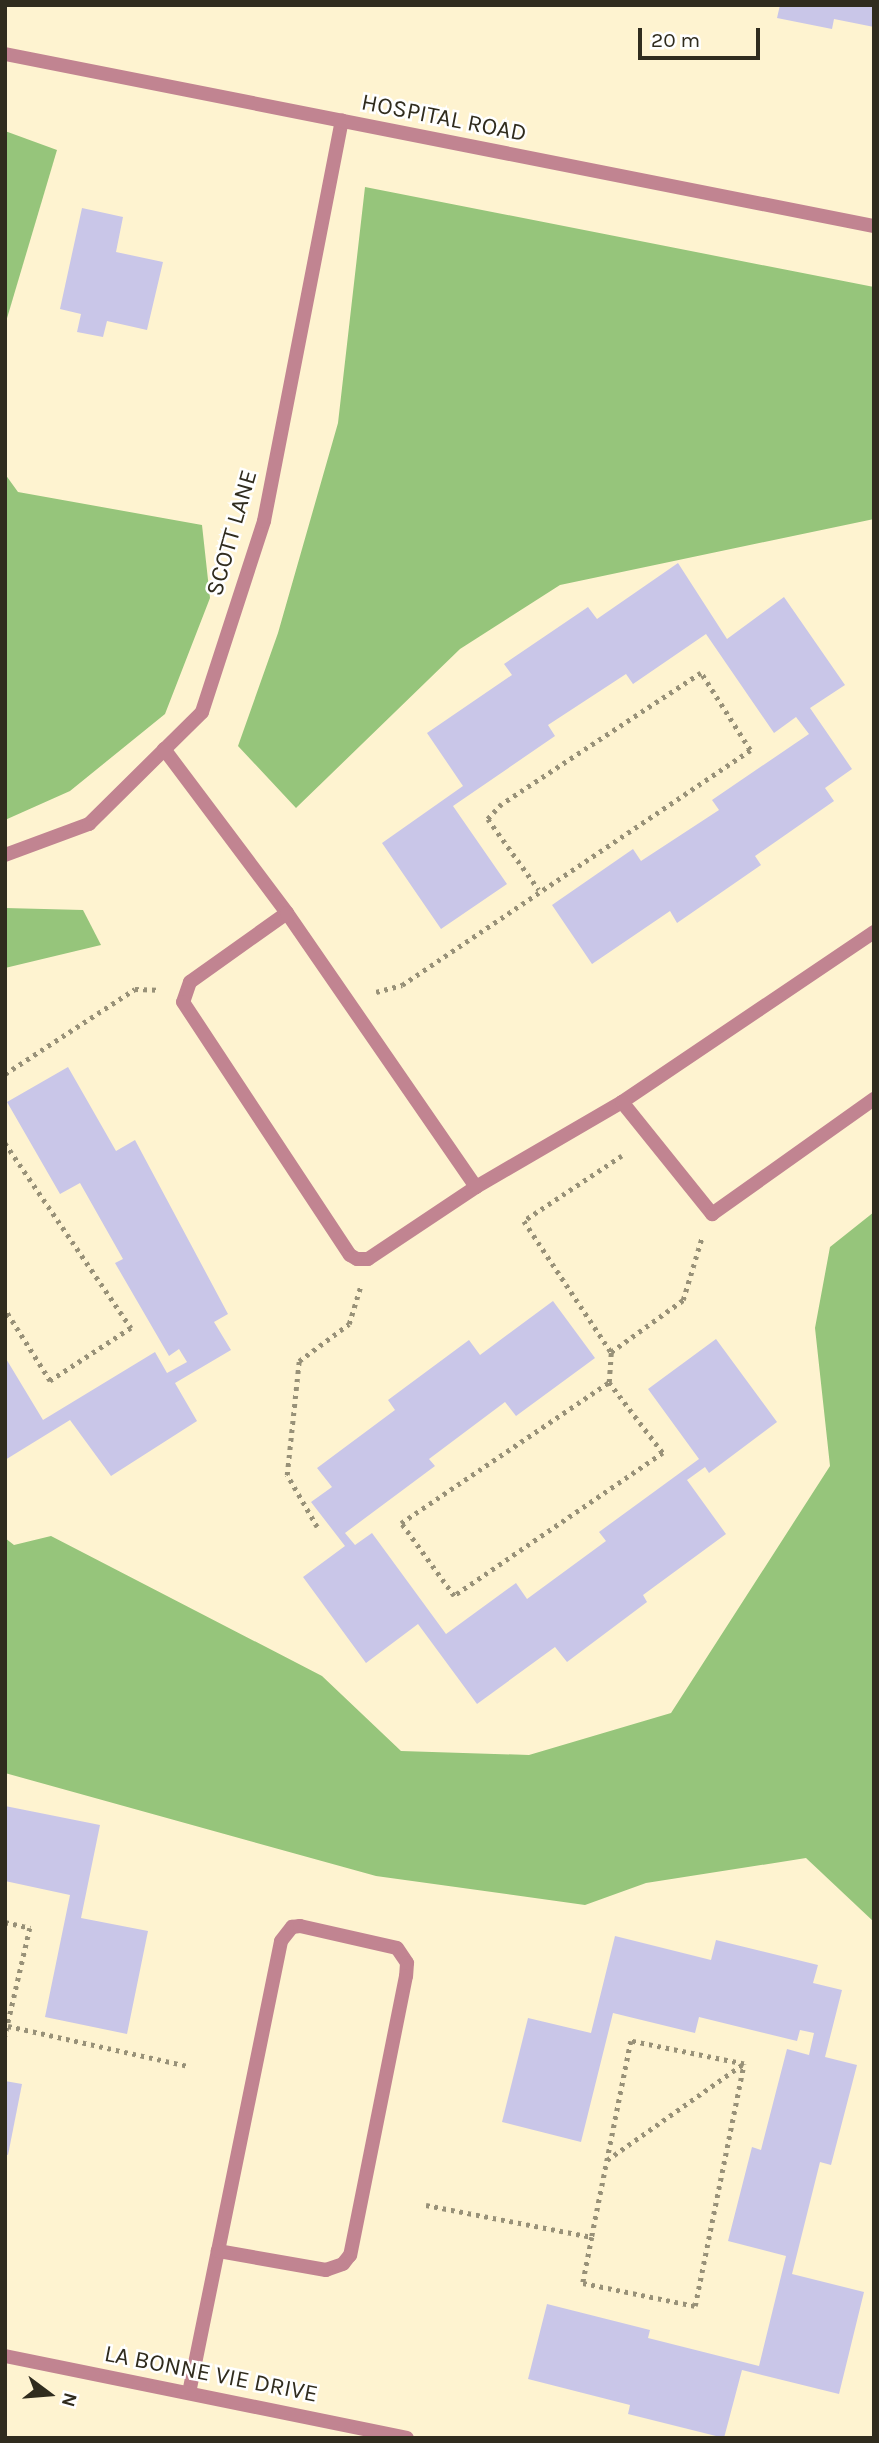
<!DOCTYPE html>
<style>
body{margin:0}
#map{position:relative;width:879px;height:2443px;overflow:hidden;background:#fef3d0;font-family:Karla,sans-serif}
div>[style]{position:absolute}
[style*='--x']{left:calc(var(--x)*1px);top:calc(var(--y)*1px);width:calc(var(--w)*1px);rotate:calc(var(--a)*1deg)}
.forest>*{inset:0;background:#96c57b}
.building>*{inset:0;background:#c9c6e8}
.path>*{height:4.5px;margin-top:-2.25px;transform-origin:0;background:repeating-linear-gradient(90deg,#989178 0 3.5px,transparent 0 8.5px)}
.service>*{height:14px;margin:-7px;padding:0 7px;transform-origin:7px;border-radius:7px;background:#c18491}
.minor>*{height:14px;margin:-7px;padding:0 7px;transform-origin:7px;border-radius:7px;background:#c18491}
.tertiary>*{height:14px;margin:-7px;padding:0 7px;transform-origin:7px;border-radius:7px;background:#c18491}
span{translate:-50% -50%;white-space:nowrap;text-align:center;line-height:1.15;-webkit-text-stroke:5px #fff;paint-order:stroke}
.street-label{font-size:24px;color:#302c1e}
.frame{position:absolute;inset:0;border:7px solid #302c1e;pointer-events:none}
.north{position:absolute;left:14px;top:2359px;width:70px;height:70px;-webkit-text-stroke:5px #fff;paint-order:stroke;rotate:106deg;font-size:19px;font-weight:700;line-height:28px;text-align:center;color:#302c1e}
.north::after{content:'';display:block;margin:auto;width:24px;height:32px;background:#302c1e;clip-path:polygon(50% 0,100% 100%,50% 72%,0 100%)}
.scale{position:absolute;left:638px;top:28px;width:122px;height:32px;box-sizing:border-box;border:4px solid #302c1e;border-top:0;padding-left:9px;font-size:21px;line-height:24px;white-space:nowrap;color:#302c1e;-webkit-text-stroke:5px #fff;paint-order:stroke}
</style>
<div id="map">
<div class="forest">
<div style="clip-path:polygon(5px 131px,57px 150px,5px 325px)"></div>
<div style="clip-path:polygon(365px 187px,874px 287px,874px 519px,560px 585px,460px 649px,296px 808px,238px 746px,278px 633px,338px 423px)"></div>
<div style="clip-path:polygon(5px 474px,18px 492px,202px 525px,210px 598px,165px 714px,70px 791px,5px 820px)"></div>
<div style="clip-path:polygon(5px 908px,83px 910px,101px 945px,5px 968px)"></div>
<div style="clip-path:polygon(874px 1212px,874px 1922px,806px 1858px,646px 1883px,585px 1905px,376px 1876px,5px 1773px,5px 1538px,14px 1545px,51px 1536px,322px 1676px,401px 1751px,529px 1755px,671px 1713px,830px 1466px,815px 1328px,830px 1247px)"></div>
</div>
<div class="building">
<div style="clip-path:polygon(780px 5px,874px 5px,874px 27px,834px 19px,832px 29px,777px 18px)"></div>
<div style="clip-path:polygon(82px 208px,123px 217px,116px 252px,163px 262px,147px 330px,107px 321px,103px 337px,77px 332px,81px 314px,60px 309px)"></div>
<div style="clip-path:polygon(678px 563px,727px 639px,784px 597px,845px 685px,810px 708px,852px 769px,825px 788px,834px 801px,755px 856px,761px 865px,677px 923px,670px 911px,592px 964px,552px 905px,633px 849px,641px 861px,719px 810px,712px 800px,809px 734px,796px 717px,774px 733px,706px 634px,633px 684px,626px 674px,548px 725px,555px 736px,453px 806px,507px 884px,441px 929px,382px 843px,463px 786px,427px 733px,512px 675px,504px 664px,588px 607px,597px 619px)"></div>
<div style="clip-path:polygon(68px 1067px,116px 1151px,135px 1140px,228px 1314px,214px 1322px,231px 1350px,175px 1383px,197px 1421px,111px 1476px,70px 1420px,5px 1460px,5px 1357px,43px 1420px,155px 1352px,167px 1373px,187px 1362px,179px 1349px,169px 1356px,115px 1263px,123px 1259px,80px 1183px,60px 1194px,7px 1102px)"></div>
<div style="clip-path:polygon(553px 1301px,595px 1358px,516px 1416px,505px 1402px,429px 1459px,435px 1466px,345px 1533px,355px 1545px,372px 1533px,446px 1634px,516px 1583px,527px 1599px,606px 1541px,599px 1532px,699px 1459px,648px 1389px,716px 1339px,777px 1422px,709px 1473px,705px 1467px,687px 1480px,726px 1534px,643px 1595px,647px 1602px,567px 1662px,555px 1647px,477px 1704px,418px 1624px,366px 1663px,303px 1577px,345px 1546px,311px 1502px,332px 1487px,317px 1468px,395px 1410px,388px 1400px,469px 1340px,480px 1355px)"></div>
<div style="clip-path:polygon(5px 1806px,100px 1825px,81px 1918px,148px 1931px,127px 2034px,45px 2017px,70px 1895px,5px 1881px)"></div>
<div style="clip-path:polygon(615px 1936px,711px 1960px,716px 1940px,818px 1965px,813px 1983px,842px 1990px,825px 2057px,857px 2065px,831px 2165px,820px 2162px,792px 2274px,864px 2292px,839px 2394px,742px 2370px,724px 2438px,628px 2414px,630px 2405px,528px 2379px,547px 2304px,650px 2330px,648px 2338px,759px 2366px,786px 2256px,728px 2241px,752px 2147px,761px 2150px,787px 2049px,809px 2055px,814px 2033px,800px 2030px,797px 2041px,699px 2017px,695px 2033px,613px 2013px,581px 2142px,502px 2122px,528px 2018px,591px 2033px)"></div>
<div style="clip-path:polygon(5px 2081px,22px 2084px,8px 2155px,5px 2154px)"></div>
</div>
<div class="path">
<div style="--x:376;--y:992;--w:27;--a:-15"></div>
<div style="--x:402;--y:985;--w:420;--a:-34"></div>
<div style="--x:750;--y:750;--w:91;--a:-122.5"></div>
<div style="--x:701;--y:673;--w:238;--a:146.6"></div>
<div style="--x:502;--y:804;--w:21;--a:133"></div>
<div style="--x:488;--y:819;--w:87;--a:54.3"></div>
<div style="--x:5;--y:1074;--w:155;--a:-33.2"></div>
<div style="--x:135;--y:989;--w:23;--a:2"></div>
<div style="--x:5;--y:1143;--w:224;--a:55.7"></div>
<div style="--x:131;--y:1328;--w:97;--a:146.8"></div>
<div style="--x:50;--y:1381;--w:84;--a:-122.4"></div>
<div style="--x:622;--y:1156;--w:118;--a:146.4"></div>
<div style="--x:524;--y:1221;--w:157;--a:56.4"></div>
<div style="--x:611;--y:1352;--w:89;--a:-35.8"></div>
<div style="--x:683;--y:1300;--w:66;--a:-73.2"></div>
<div style="--x:609;--y:1382;--w:89;--a:52.7"></div>
<div style="--x:663;--y:1453;--w:253;--a:145.6"></div>
<div style="--x:454;--y:1596;--w:90;--a:-126"></div>
<div style="--x:401;--y:1523;--w:251;--a:-34.1"></div>
<div style="--x:609;--y:1382;--w:30;--a:-86"></div>
<div style="--x:317;--y:1527;--w:60;--a:-120"></div>
<div style="--x:287;--y:1475;--w:115;--a:-84"></div>
<div style="--x:299;--y:1361;--w:62;--a:-36.5"></div>
<div style="--x:349;--y:1324;--w:39;--a:-73"></div>
<div style="--x:5;--y:1922;--w:26;--a:13"></div>
<div style="--x:30;--y:1928;--w:111;--a:103"></div>
<div style="--x:8;--y:2026;--w:184;--a:12.5"></div>
<div style="--x:607;--y:2160;--w:166;--a:-35.2"></div>
<div style="--x:426;--y:2205;--w:169;--a:10.9"></div>
<div style="--x:592;--y:2237;--w:47;--a:101.1"></div>
<div style="--x:583;--y:2283;--w:114;--a:11.6"></div>
<div style="--x:695;--y:2306;--w:247;--a:-78.6"></div>
<div style="--x:744;--y:2064;--w:115;--a:-168.5"></div>
<div style="--x:631;--y:2041;--w:200;--a:101.3"></div>
</div>
<div class="service">
<div style="--x:164;--y:749;--w:205;--a:53.1"></div>
<div style="--x:287;--y:913;--w:119;--a:144.6"></div>
<div style="--x:190;--y:982;--w:21;--a:109"></div>
<div style="--x:183;--y:1002;--w:303;--a:56.6"></div>
<div style="--x:350;--y:1255;--w:8;--a:30"></div>
<div style="--x:357;--y:1259;--w:11;--a:0"></div>
<div style="--x:368;--y:1259;--w:130;--a:-33.7"></div>
<div style="--x:476;--y:1187;--w:169;--a:-30.2"></div>
<div style="--x:622;--y:1102;--w:304;--a:-34"></div>
<div style="--x:287;--y:913;--w:333;--a:55.4"></div>
<div style="--x:622;--y:1102;--w:144;--a:51.2"></div>
<div style="--x:712;--y:1214;--w:199;--a:-35.4"></div>
<div style="--x:189;--y:2393;--w:145;--a:-78.5"></div>
<div style="--x:218;--y:2251;--w:316;--a:-78.5"></div>
<div style="--x:281;--y:1941;--w:18;--a:-52"></div>
<div style="--x:292;--y:1927;--w:8;--a:-7"></div>
<div style="--x:300;--y:1926;--w:99;--a:12.8"></div>
<div style="--x:397;--y:1948;--w:18;--a:56"></div>
<div style="--x:407;--y:1963;--w:13;--a:94"></div>
<div style="--x:406;--y:1976;--w:285;--a:101.3"></div>
<div style="--x:350;--y:2255;--w:11;--a:128"></div>
<div style="--x:343;--y:2264;--w:18;--a:161"></div>
<div style="--x:326;--y:2270;--w:110;--a:-170"></div>
</div>
<div class="minor">
<div style="--x:5;--y:855;--w:90;--a:-20.3"></div>
<div style="--x:89;--y:824;--w:159;--a:-44.7"></div>
<div style="--x:202;--y:712;--w:201;--a:-72"></div>
<div style="--x:264;--y:521;--w:408;--a:-79"></div>
<div style="--x:5;--y:2356;--w:410;--a:11.5"></div>
</div>
<div class="tertiary">
<div style="--x:5;--y:54;--w:886;--a:11.2"></div>
</div>
<div class="street-label">
<span style="left:444px;top:118px;rotate:11deg">HOSPITAL ROAD</span>
<span style="left:232px;top:533px;rotate:-74deg">SCOTT LANE</span>
<span style="left:211px;top:2374px;rotate:11deg">LA BONNE VIE DRIVE</span>
</div>
<div class="frame"></div>
<div class="north">N</div>
<div class="scale">20 m</div>
</div>
